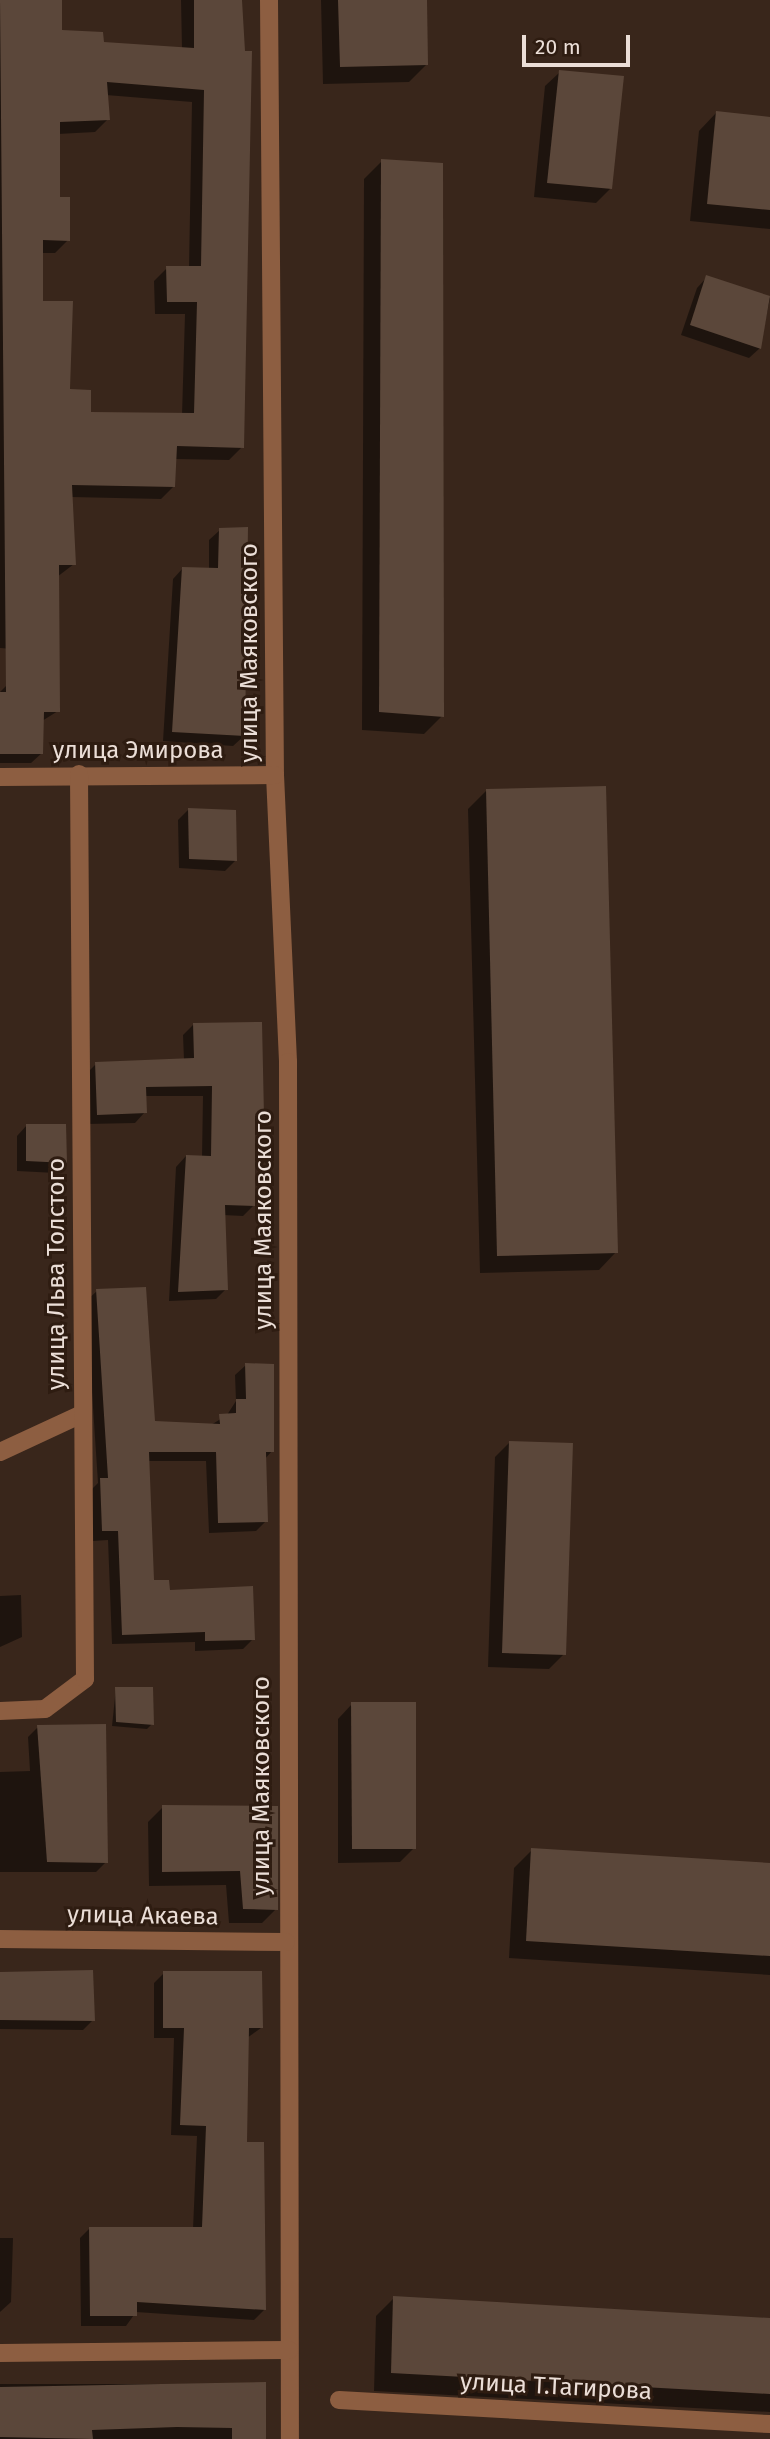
<!DOCTYPE html>
<meta charset="utf-8">
<style>
body{margin:0}
#map{position:relative;width:770px;height:2439px;overflow:hidden;background:#39261b;font-family:"Fira Sans",sans-serif}
div>[style]{position:absolute}
[style*='--x']{left:calc(var(--x)*1px);top:calc(var(--y)*1px);width:calc(var(--w)*1px);rotate:calc(var(--a)*1deg)}
.shadow>*{inset:0;background:#0007}
.building>*{inset:0;background:#5b473a}
.street>*{height:18px;margin:-9px;padding:0 9px;transform-origin:9px;border-radius:9px;background:#8d5e41}
span{translate:-50% -50%;white-space:nowrap;text-align:center;line-height:1.15;-webkit-text-stroke:6px #2e1c11;paint-order:stroke}
.street-label{font-size:24px;color:#ebded7}
.scale{position:absolute;left:522px;top:35px;width:108px;height:32px;box-sizing:border-box;border:4px solid #ebded7;border-top:0;padding-left:9px;font-size:21px;line-height:24px;white-space:nowrap;color:#ebded7;-webkit-text-stroke:5px #2e1c11;paint-order:stroke}
</style>
<div id="map">
<div class="shadow">
<div style="clip-path:polygon(evenodd,0 0,60px 0,60px 32px,102px 44px,182px 49px,181px 0,240px 0,242px 447px,229px 460px,174px 459px,174px 486px,161px 499px,71px 497px,74px 564px,57px 577px,44px 651px,0 648px,0 0,106px 95px,192px 102px,189px 268px,167px 268px,154px 281px,155px 314px,185px 314px,182px 415px,89px 414px,69px 391px,42px 303px,41px 253px,55px 253px,68px 240px,58px 199px,58px 134px,95px 132px,108px 119px,106px 95px)"></div>
<div style="clip-path:polygon(321px 0,425px 0,426px 65px,409px 82px,323px 84px)"></div>
<div style="clip-path:polygon(560px 72px,610px 189px,596px 203px,534px 197px,545px 86px)"></div>
<div style="clip-path:polygon(716px 113px,770px 118px,770px 229px,690px 221px,699px 131px)"></div>
<div style="clip-path:polygon(382px 161px,442px 716px,424px 734px,362px 730px,364px 179px)"></div>
<div style="clip-path:polygon(707px 277px,770px 298px,760px 348px,749px 358px,681px 335px,697px 288px)"></div>
<div style="clip-path:polygon(220px 530px,244px 736px,233px 746px,163px 741px,173px 579px,183px 568px,209px 569px,209px 540px)"></div>
<div style="clip-path:polygon(7px 685px,58px 711px,42px 721px,42px 753px,31px 763px,0 763px,0 692px)"></div>
<div style="clip-path:polygon(486px 791px,616px 1252px,599px 1270px,480px 1273px,468px 809px)"></div>
<div style="clip-path:polygon(188px 810px,235px 861px,225px 871px,179px 868px,178px 820px)"></div>
<div style="clip-path:polygon(193px 1025px,262px 1115px,253px 1124px,253px 1206px,243px 1216px,223px 1215px,226px 1289px,216px 1299px,169px 1301px,176px 1167px,186px 1156px,202px 1157px,203px 1096px,145px 1096px,145px 1112px,135px 1123px,88px 1124px,86px 1074px,96px 1064px,184px 1060px,183px 1035px)"></div>
<div style="clip-path:polygon(27px 1125px,66px 1163px,56px 1173px,17px 1171px,17px 1136px)"></div>
<div style="clip-path:polygon(97px 1291px,153px 1423px,211px 1425px,227px 1415px,236px 1401px,235px 1375px,246px 1365px,272px 1451px,264px 1460px,266px 1521px,256px 1531px,209px 1533px,206px 1461px,148px 1461px,152px 1582px,253px 1639px,243px 1649px,195px 1651px,195px 1642px,112px 1644px,108px 1540px,93px 1541px,91px 1490px,98px 1483px,86px 1301px)"></div>
<div style="clip-path:polygon(510px 1442px,564px 1654px,549px 1669px,488px 1667px,495px 1457px)"></div>
<div style="clip-path:polygon(21px 1595px,22px 1637px,0 1647px,0 1596px)"></div>
<div style="clip-path:polygon(116px 1688px,152px 1724px,147px 1729px,112px 1726px)"></div>
<div style="clip-path:polygon(352px 1704px,414px 1848px,400px 1862px,338px 1863px,338px 1719px)"></div>
<div style="clip-path:polygon(38px 1727px,106px 1862px,96px 1872px,0 1872px,0 1772px,30px 1771px,28px 1737px)"></div>
<div style="clip-path:polygon(163px 1807px,276px 1808px,276px 1909px,262px 1923px,229px 1923px,226px 1885px,149px 1886px,148px 1822px)"></div>
<div style="clip-path:polygon(532px 1850px,770px 1865px,770px 1975px,509px 1958px,514px 1868px)"></div>
<div style="clip-path:polygon(0 1972px,93px 2020px,83px 2030px,0 2029px)"></div>
<div style="clip-path:polygon(164px 1973px,261px 2028px,247px 2038px,245px 2143px,264px 2310px,254px 2320px,136px 2312px,126px 2326px,81px 2326px,80px 2238px,90px 2228px,193px 2229px,197px 2136px,171px 2135px,174px 2038px,154px 2038px,154px 1983px)"></div>
<div style="clip-path:polygon(0 2238px,13px 2238px,11px 2302px,0 2312px)"></div>
<div style="clip-path:polygon(394px 2298px,770px 2320px,770px 2412px,374px 2391px,376px 2316px)"></div>
<div style="clip-path:polygon(0 2384px,264px 2384px,264px 2439px,0 2439px)"></div>
</div>
<div class="building">
<div style="clip-path:polygon(evenodd,0 0,62px 0,62px 30px,103px 32px,104px 42px,194px 48px,194px 0,242px 0,245px 51px,252px 51px,244px 448px,177px 446px,175px 487px,72px 485px,76px 565px,59px 565px,60px 712px,44px 712px,43px 754px,0 754px,0 692px,6px 692px,0 0,107px 82px,204px 90px,201px 266px,166px 266px,167px 302px,197px 302px,194px 413px,91px 412px,91px 390px,70px 389px,73px 301px,43px 301px,43px 240px,70px 241px,70px 197px,60px 197px,60px 122px,110px 120px,107px 82px)"></div>
<div style="clip-path:polygon(338px 0,427px 0,428px 65px,340px 67px)"></div>
<div style="clip-path:polygon(559px 70px,624px 76px,612px 189px,547px 183px)"></div>
<div style="clip-path:polygon(716px 111px,770px 117px,770px 210px,707px 204px)"></div>
<div style="clip-path:polygon(381px 159px,443px 163px,444px 717px,379px 712px)"></div>
<div style="clip-path:polygon(706px 275px,770px 296px,761px 349px,690px 325px)"></div>
<div style="clip-path:polygon(248px 527px,245px 736px,172px 732px,182px 567px,218px 568px,219px 528px)"></div>
<div style="clip-path:polygon(606px 786px,618px 1253px,497px 1256px,486px 789px)"></div>
<div style="clip-path:polygon(188px 808px,236px 810px,237px 861px,189px 859px)"></div>
<div style="clip-path:polygon(262px 1022px,264px 1116px,255px 1116px,255px 1206px,225px 1205px,228px 1290px,178px 1292px,186px 1155px,211px 1156px,212px 1086px,146px 1087px,147px 1113px,97px 1115px,95px 1062px,194px 1058px,193px 1023px)"></div>
<div style="clip-path:polygon(26px 1124px,66px 1124px,67px 1163px,26px 1161px)"></div>
<div style="clip-path:polygon(146px 1287px,155px 1421px,220px 1424px,219px 1414px,236px 1413px,236px 1399px,246px 1399px,245px 1363px,274px 1364px,274px 1452px,266px 1452px,268px 1522px,218px 1523px,216px 1452px,149px 1452px,154px 1580px,169px 1580px,170px 1590px,253px 1586px,255px 1640px,205px 1641px,205px 1632px,122px 1635px,118px 1531px,102px 1531px,100px 1478px,108px 1478px,96px 1289px)"></div>
<div style="clip-path:polygon(509px 1441px,573px 1443px,566px 1655px,502px 1653px)"></div>
<div style="clip-path:polygon(115px 1687px,153px 1687px,154px 1725px,116px 1722px)"></div>
<div style="clip-path:polygon(351px 1702px,416px 1702px,416px 1849px,352px 1849px)"></div>
<div style="clip-path:polygon(106px 1724px,108px 1863px,47px 1862px,37px 1725px)"></div>
<div style="clip-path:polygon(162px 1805px,278px 1806px,278px 1910px,243px 1909px,240px 1871px,162px 1872px)"></div>
<div style="clip-path:polygon(531px 1848px,770px 1863px,770px 1956px,526px 1941px)"></div>
<div style="clip-path:polygon(93px 1970px,95px 2021px,0 2020px,0 1972px)"></div>
<div style="clip-path:polygon(163px 1971px,262px 1971px,263px 2028px,249px 2028px,247px 2142px,264px 2142px,266px 2310px,137px 2302px,137px 2316px,90px 2316px,89px 2227px,202px 2227px,206px 2126px,180px 2125px,184px 2028px,163px 2028px)"></div>
<div style="clip-path:polygon(393px 2296px,770px 2318px,770px 2394px,391px 2373px)"></div>
<div style="clip-path:polygon(266px 2382px,266px 2439px,232px 2439px,232px 2428px,177px 2427px,92px 2430px,93px 2439px,0 2437px,0 2387px)"></div>
</div>
<div class="street">
<div style="--x:269;--y:0;--w:775;--a:89.56"></div>
<div style="--x:275;--y:775;--w:287;--a:87.4"></div>
<div style="--x:288;--y:1062;--w:1377;--a:89.92"></div>
<div style="--x:0;--y:777;--w:275;--a:-0.4"></div>
<div style="--x:0;--y:1452;--w:90;--a:-24.9"></div>
<div style="--x:0;--y:1711;--w:45;--a:-2.5"></div>
<div style="--x:45;--y:1709;--w:50;--a:-36.9"></div>
<div style="--x:85;--y:1679;--w:905;--a:-90.38"></div>
<div style="--x:0;--y:1939;--w:286;--a:0.6"></div>
<div style="--x:0;--y:2353;--w:289;--a:-0.6"></div>
<div style="--x:339;--y:2400;--w:432;--a:3.2"></div>
</div>
<div class="street-label">
<span style="left:250px;top:653px;rotate:-90deg">улица Маяковского</span>
<span style="left:138px;top:751px">улица Эмирова</span>
<span style="left:264px;top:1220px;rotate:-90deg">улица Маяковского</span>
<span style="left:57px;top:1274px;rotate:-90deg">улица Льва Толстого</span>
<span style="left:262px;top:1786px;rotate:-90deg">улица Маяковского</span>
<span style="left:143px;top:1916px;rotate:1deg">улица Акаева</span>
<span style="left:556px;top:2387px;rotate:3deg">улица Т.Тагирова</span>
</div>
<div class="scale">20 m</div>
</div>
